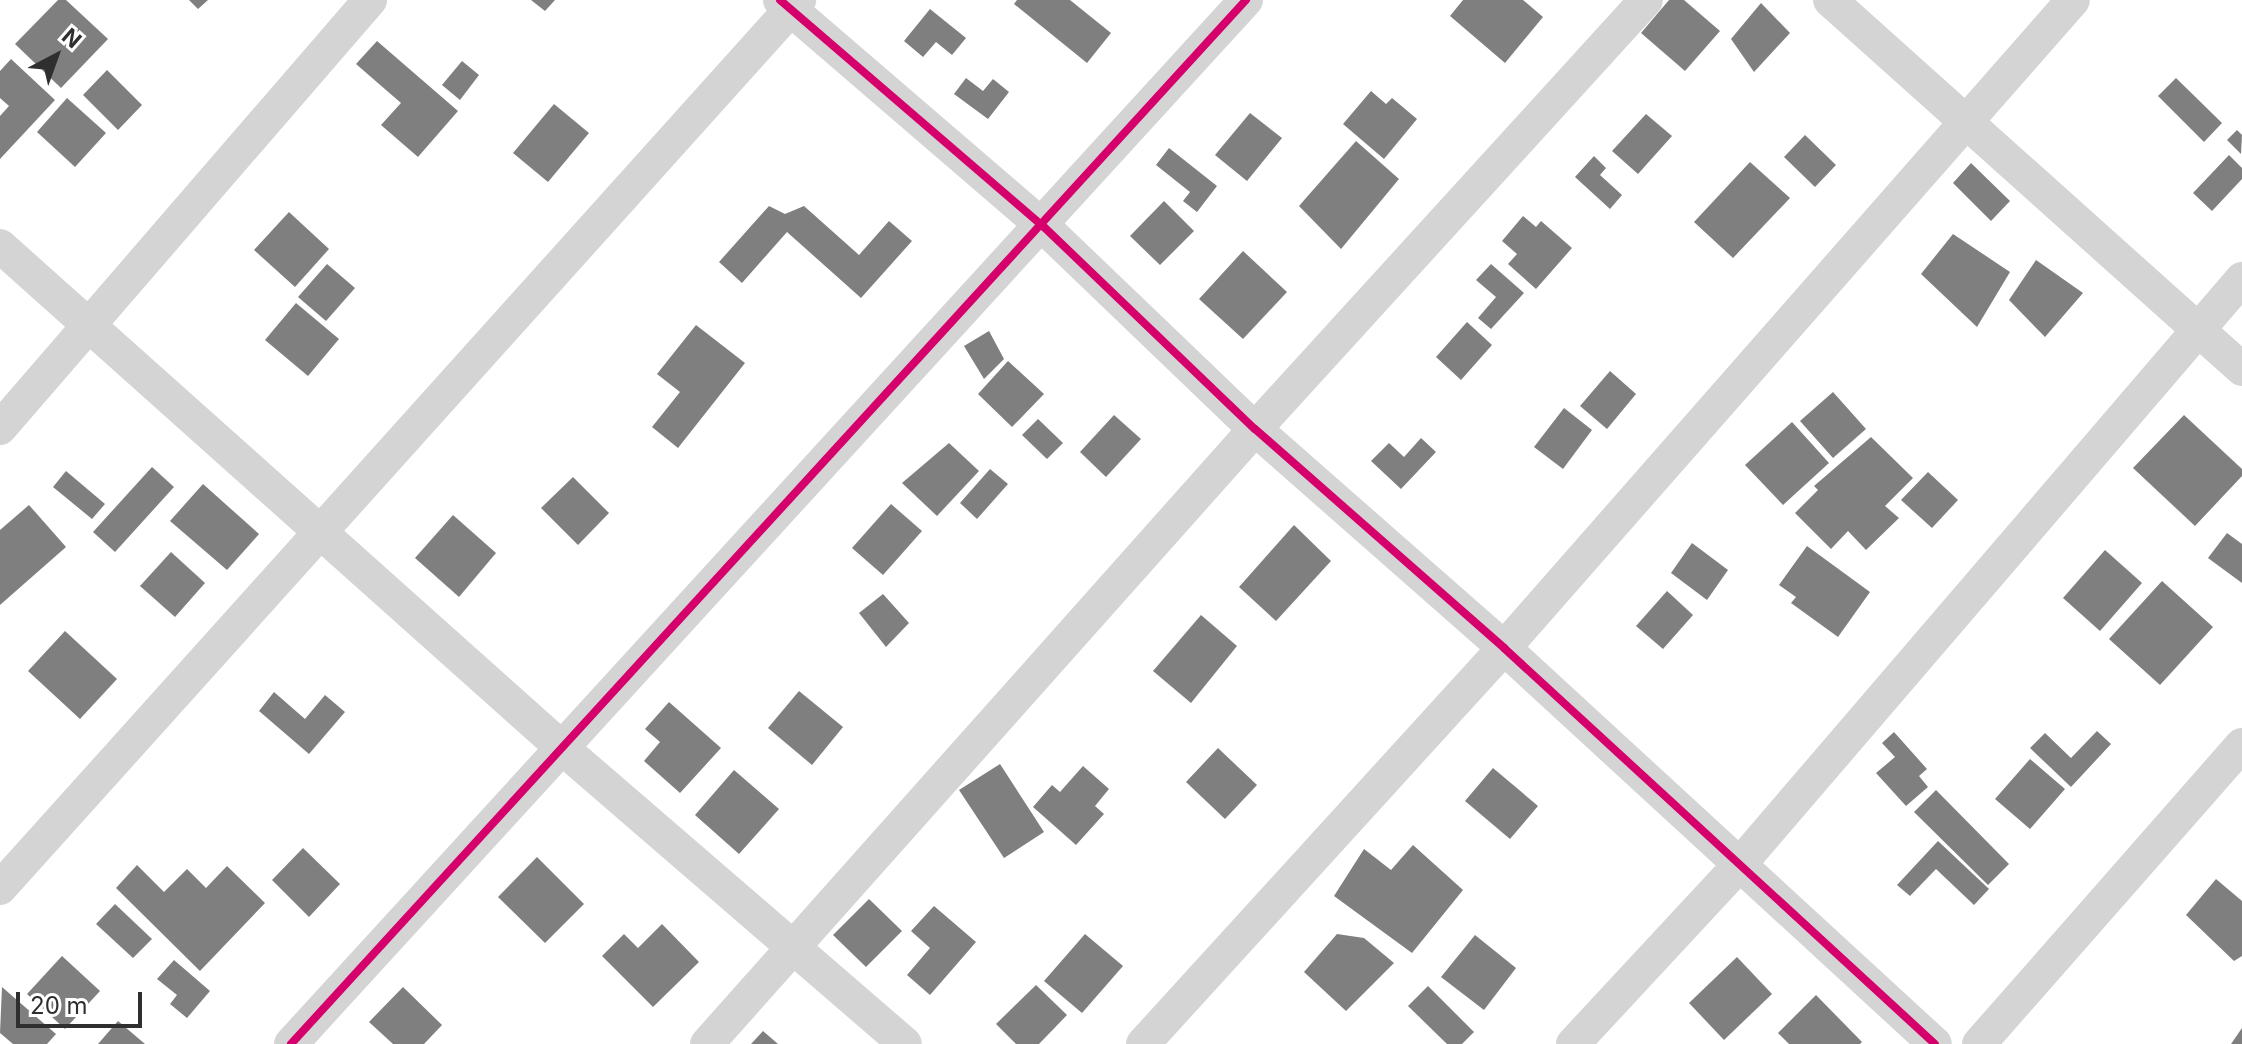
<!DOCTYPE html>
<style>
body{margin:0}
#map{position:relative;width:2242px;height:1044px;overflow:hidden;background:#fff;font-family:Inter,sans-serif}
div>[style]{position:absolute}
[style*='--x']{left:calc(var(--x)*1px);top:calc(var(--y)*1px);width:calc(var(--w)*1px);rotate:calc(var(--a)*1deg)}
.building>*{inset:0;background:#7f7f7f}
.minor>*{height:34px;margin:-17px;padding:0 17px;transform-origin:17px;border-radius:17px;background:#d4d4d4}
.cycleway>*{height:8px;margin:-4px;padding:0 4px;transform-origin:4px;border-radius:4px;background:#d6006c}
span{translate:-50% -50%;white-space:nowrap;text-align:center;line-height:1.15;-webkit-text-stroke:8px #fff;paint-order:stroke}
.north{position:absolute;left:16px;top:16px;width:80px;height:80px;-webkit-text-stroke:6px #fff;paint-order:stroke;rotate:41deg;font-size:22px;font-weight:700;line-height:32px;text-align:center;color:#2f2f2f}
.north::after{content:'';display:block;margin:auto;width:28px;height:36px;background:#2f2f2f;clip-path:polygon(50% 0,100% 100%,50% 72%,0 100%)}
.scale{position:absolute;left:16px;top:992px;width:126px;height:36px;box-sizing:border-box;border:4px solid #2f2f2f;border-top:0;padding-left:10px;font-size:24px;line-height:28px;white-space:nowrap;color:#2f2f2f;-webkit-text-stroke:6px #fff;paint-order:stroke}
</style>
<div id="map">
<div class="building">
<div style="clip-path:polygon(58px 0,66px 0,108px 39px,61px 88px,15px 44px)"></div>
<div style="clip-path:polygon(189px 0,208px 0,198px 9px)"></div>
<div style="clip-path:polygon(531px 0,555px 0,545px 11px)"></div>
<div style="clip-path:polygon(1017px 0,1070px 0,1111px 33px,1087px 63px,1014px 4px)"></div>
<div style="clip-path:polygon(1463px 0,1523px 0,1543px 17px,1505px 63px,1450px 16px)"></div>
<div style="clip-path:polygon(1669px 0,1684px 0,1720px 31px,1685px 71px,1641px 33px)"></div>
<div style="clip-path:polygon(1761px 3px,1790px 33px,1754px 72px,1731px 39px)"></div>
<div style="clip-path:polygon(930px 9px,966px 38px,952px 55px,936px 42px,923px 57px,904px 41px)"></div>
<div style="clip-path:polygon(377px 41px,458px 111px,418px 157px,381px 125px,401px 103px,356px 64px)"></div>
<div style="clip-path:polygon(11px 59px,55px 100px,0 159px,0 116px,9px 106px,0 98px,0 71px)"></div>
<div style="clip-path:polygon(462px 61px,479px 75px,460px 100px,442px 85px)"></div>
<div style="clip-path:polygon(107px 70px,142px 105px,118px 130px,83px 95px)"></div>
<div style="clip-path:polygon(966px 78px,983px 91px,993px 79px,1009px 92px,988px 119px,954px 94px)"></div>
<div style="clip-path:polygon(2176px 78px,2222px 123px,2204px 142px,2158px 96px)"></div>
<div style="clip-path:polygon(1371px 91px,1386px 104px,1392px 98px,1417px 119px,1384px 159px,1343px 124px)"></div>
<div style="clip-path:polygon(67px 98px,106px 133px,75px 167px,37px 132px)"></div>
<div style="clip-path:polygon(554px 104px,589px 133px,548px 182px,513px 153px)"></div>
<div style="clip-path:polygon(1250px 113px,1282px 138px,1247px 181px,1215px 155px)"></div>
<div style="clip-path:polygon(1646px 114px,1672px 136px,1638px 174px,1612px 151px)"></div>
<div style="clip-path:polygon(2237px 130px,2242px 135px,2241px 154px,2227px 140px)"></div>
<div style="clip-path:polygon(1805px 135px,1836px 165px,1815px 187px,1784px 157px)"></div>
<div style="clip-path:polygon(1356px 141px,1399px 179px,1341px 249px,1299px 206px)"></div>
<div style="clip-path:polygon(1169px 148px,1217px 186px,1197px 212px,1183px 201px,1190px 192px,1156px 165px)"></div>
<div style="clip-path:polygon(2229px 155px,2242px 168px,2242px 179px,2212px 211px,2193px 193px)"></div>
<div style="clip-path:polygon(1594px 156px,1606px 168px,1600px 175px,1622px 195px,1610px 209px,1575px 177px)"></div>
<div style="clip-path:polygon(1750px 162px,1790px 198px,1733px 258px,1694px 222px)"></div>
<div style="clip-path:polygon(1971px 163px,2010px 201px,1991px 221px,1953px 183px)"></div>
<div style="clip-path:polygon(1164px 201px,1194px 231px,1160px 265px,1130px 236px)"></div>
<div style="clip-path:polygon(769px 206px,785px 214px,804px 206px,859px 255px,889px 221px,912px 241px,861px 298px,787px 232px,742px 283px,719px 262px)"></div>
<div style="clip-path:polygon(289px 212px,329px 249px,295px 287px,254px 250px)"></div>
<div style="clip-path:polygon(1523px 216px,1536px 227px,1541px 221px,1572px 248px,1536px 289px,1508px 264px,1517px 254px,1502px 241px)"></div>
<div style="clip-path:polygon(1953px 234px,2010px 272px,1977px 327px,1921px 274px)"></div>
<div style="clip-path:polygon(1243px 251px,1287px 292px,1243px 339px,1199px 299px)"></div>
<div style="clip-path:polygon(2036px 260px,2083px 293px,2045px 337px,2009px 300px)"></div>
<div style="clip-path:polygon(327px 264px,355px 288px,326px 321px,298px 297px)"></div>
<div style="clip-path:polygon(1491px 264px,1524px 293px,1491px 329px,1478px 318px,1496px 297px,1476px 280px)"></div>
<div style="clip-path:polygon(296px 303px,339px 339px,308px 376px,265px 340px)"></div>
<div style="clip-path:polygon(1467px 322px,1492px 345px,1461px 380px,1436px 357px)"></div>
<div style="clip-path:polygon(696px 325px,745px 363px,678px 448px,652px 427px,680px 392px,657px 374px)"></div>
<div style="clip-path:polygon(989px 331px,1004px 359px,984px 379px,964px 346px)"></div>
<div style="clip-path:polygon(1008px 361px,1044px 394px,1012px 427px,978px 394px)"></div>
<div style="clip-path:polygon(1610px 371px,1636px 394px,1607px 429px,1580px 406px)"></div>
<div style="clip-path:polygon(1833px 392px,1866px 429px,1833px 458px,1800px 421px)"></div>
<div style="clip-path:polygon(1564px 408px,1592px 430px,1563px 469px,1534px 447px)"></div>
<div style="clip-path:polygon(1114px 415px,1141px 439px,1106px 477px,1080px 452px)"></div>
<div style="clip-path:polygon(2184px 415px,2242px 469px,2242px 476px,2195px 526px,2133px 468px)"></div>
<div style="clip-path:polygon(1038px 419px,1063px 443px,1047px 459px,1022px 435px)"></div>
<div style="clip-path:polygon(1792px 422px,1829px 463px,1783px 505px,1745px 465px)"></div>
<div style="clip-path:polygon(1871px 437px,1913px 478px,1885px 506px,1899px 518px,1866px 550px,1848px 531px,1831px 549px,1795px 513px,1818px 490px,1814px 486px)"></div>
<div style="clip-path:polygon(1421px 438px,1436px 452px,1401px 489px,1371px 461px,1389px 443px,1404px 457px)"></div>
<div style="clip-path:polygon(949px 443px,979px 471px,937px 516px,902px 483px)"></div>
<div style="clip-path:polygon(152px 467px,174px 487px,115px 552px,93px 532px)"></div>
<div style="clip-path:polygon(990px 469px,1008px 484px,977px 519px,960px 503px)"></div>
<div style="clip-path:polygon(66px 471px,105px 504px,92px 519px,53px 487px)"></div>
<div style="clip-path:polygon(1928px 472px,1958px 500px,1932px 528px,1901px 500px)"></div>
<div style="clip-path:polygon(573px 477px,609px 513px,578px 545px,541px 508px)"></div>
<div style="clip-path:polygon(203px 484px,259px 534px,227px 570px,170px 521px)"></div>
<div style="clip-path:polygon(891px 504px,922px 531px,883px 575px,852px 548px)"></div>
<div style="clip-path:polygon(29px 505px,66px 547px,0 605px,0 530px)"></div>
<div style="clip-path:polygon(453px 515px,496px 553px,459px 597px,415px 558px)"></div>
<div style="clip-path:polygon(1294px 525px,1331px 561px,1276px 621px,1239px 587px)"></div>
<div style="clip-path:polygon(2227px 533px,2242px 544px,2242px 583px,2208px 558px)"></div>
<div style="clip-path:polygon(1692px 543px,1728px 570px,1707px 600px,1671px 573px)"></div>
<div style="clip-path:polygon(1807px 546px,1870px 592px,1838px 637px,1791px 603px,1796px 597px,1779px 585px)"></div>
<div style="clip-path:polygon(2105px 550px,2142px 583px,2100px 631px,2063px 598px)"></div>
<div style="clip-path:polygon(171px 552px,205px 583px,175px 617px,140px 586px)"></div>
<div style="clip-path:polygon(2162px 581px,2213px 627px,2160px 685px,2109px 639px)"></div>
<div style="clip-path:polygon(1667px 591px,1693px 615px,1663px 649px,1636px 626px)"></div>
<div style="clip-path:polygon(883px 594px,909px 623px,886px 647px,859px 613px)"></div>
<div style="clip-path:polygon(1201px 615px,1237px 646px,1191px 703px,1153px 671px)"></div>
<div style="clip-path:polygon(65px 631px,117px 679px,80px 719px,28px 671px)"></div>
<div style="clip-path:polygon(799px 691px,843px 727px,812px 765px,768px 728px)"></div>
<div style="clip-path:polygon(274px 692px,305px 719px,325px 695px,345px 712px,309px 754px,259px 711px)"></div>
<div style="clip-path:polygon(669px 702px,721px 748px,680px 793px,644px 761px,660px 742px,645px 729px)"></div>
<div style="clip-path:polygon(2097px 731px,2111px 744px,2071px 787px,2030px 748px,2045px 733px,2071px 758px)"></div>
<div style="clip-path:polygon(1894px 732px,1927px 769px,1919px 776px,1928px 787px,1906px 806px,1876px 773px,1895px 757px,1882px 743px)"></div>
<div style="clip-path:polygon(1218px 748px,1257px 785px,1225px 819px,1186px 782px)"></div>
<div style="clip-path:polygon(2030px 759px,2065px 789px,2030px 829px,1995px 799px)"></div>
<div style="clip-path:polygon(1000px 764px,1044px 832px,1004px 858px,959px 790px)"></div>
<div style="clip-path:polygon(1083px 766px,1109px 789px,1095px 806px,1104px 814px,1076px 845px,1033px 807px,1052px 785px,1060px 792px)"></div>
<div style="clip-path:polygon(1493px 768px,1538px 806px,1510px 839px,1465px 801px)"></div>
<div style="clip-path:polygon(734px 770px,779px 809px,739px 854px,695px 815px)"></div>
<div style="clip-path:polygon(1936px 790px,2009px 864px,1988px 885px,1914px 812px)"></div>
<div style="clip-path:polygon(1938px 841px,1989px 889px,1974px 905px,1936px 869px,1910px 896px,1897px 885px)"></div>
<div style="clip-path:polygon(1413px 845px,1463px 890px,1412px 953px,1334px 896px,1364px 849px,1391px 870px)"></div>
<div style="clip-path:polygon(303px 848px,340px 884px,309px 917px,272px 880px)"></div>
<div style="clip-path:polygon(537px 857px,584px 904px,545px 943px,498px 897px)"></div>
<div style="clip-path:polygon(137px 865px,164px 892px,187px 869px,206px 888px,227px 866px,265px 903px,200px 971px,116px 888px)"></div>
<div style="clip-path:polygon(2216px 879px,2242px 901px,2242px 956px,2234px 961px,2186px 915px)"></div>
<div style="clip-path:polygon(869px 899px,902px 931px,866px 967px,833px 935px)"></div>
<div style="clip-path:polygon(115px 904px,152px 939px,133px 958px,96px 924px)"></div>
<div style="clip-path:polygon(934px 906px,976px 942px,930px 995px,907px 975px,930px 948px,911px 931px)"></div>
<div style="clip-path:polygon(662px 924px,699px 962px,653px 1007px,602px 956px,624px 934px,638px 948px)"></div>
<div style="clip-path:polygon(1085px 934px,1123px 966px,1082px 1013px,1044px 981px)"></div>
<div style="clip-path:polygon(1337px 934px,1364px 938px,1394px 963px,1346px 1011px,1304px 972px)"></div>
<div style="clip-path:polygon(1475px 935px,1516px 968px,1484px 1010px,1441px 977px)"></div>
<div style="clip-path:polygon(62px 956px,100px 991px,65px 1029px,27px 994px)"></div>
<div style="clip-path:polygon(1737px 957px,1772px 994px,1724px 1040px,1689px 1003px)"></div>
<div style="clip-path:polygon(174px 960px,210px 991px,187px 1018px,170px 1004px,177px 995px,157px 979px)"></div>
<div style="clip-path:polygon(1036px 985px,1067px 1015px,1039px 1044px,1016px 1044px,996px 1024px)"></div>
<div style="clip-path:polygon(1428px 986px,1474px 1032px,1462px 1044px,1447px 1044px,1408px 1006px)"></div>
<div style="clip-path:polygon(2px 987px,56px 1034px,47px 1044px,13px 1044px,0 1033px)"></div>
<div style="clip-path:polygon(403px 987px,442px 1025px,424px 1044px,393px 1044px,369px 1022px)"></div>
<div style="clip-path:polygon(1816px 995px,1862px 1042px,1860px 1044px,1789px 1044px,1778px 1033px)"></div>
<div style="clip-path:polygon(118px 1021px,145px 1044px,98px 1044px)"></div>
<div style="clip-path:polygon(2242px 1028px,2242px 1044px,2231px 1044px)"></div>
<div style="clip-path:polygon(763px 1031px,778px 1044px,751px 1044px)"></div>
</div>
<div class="minor">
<div style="--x:780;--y:0;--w:348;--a:40.7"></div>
<div style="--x:1044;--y:227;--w:292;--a:43.8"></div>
<div style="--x:1255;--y:429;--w:332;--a:41.3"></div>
<div style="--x:1504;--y:648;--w:585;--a:42.58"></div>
<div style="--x:1830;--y:0;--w:553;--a:41.85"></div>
<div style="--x:0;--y:246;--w:752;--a:41.77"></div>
<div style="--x:561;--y:747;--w:454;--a:40.8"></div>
<div style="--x:0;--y:428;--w:566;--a:-49.16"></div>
<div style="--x:0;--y:888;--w:1195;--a:-48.02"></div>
<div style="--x:291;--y:1044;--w:1415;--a:-47.55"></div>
<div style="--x:707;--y:1044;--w:824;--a:-48.3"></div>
<div style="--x:1255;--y:429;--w:580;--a:-47.65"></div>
<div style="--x:1143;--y:1044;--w:536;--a:-47.65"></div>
<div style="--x:1504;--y:648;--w:862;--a:-48.71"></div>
<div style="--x:1573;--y:1044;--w:246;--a:-47.1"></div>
<div style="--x:1740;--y:864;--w:771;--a:-49.37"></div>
<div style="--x:1979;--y:1044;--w:398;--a:-48.7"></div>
</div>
<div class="cycleway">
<div style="--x:780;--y:0;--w:348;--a:40.7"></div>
<div style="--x:1044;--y:227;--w:292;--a:43.8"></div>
<div style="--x:1255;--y:429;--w:332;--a:41.3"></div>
<div style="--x:1504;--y:648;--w:585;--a:42.58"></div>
<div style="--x:291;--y:1044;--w:1415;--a:-47.55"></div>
</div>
<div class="north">N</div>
<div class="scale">20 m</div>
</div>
